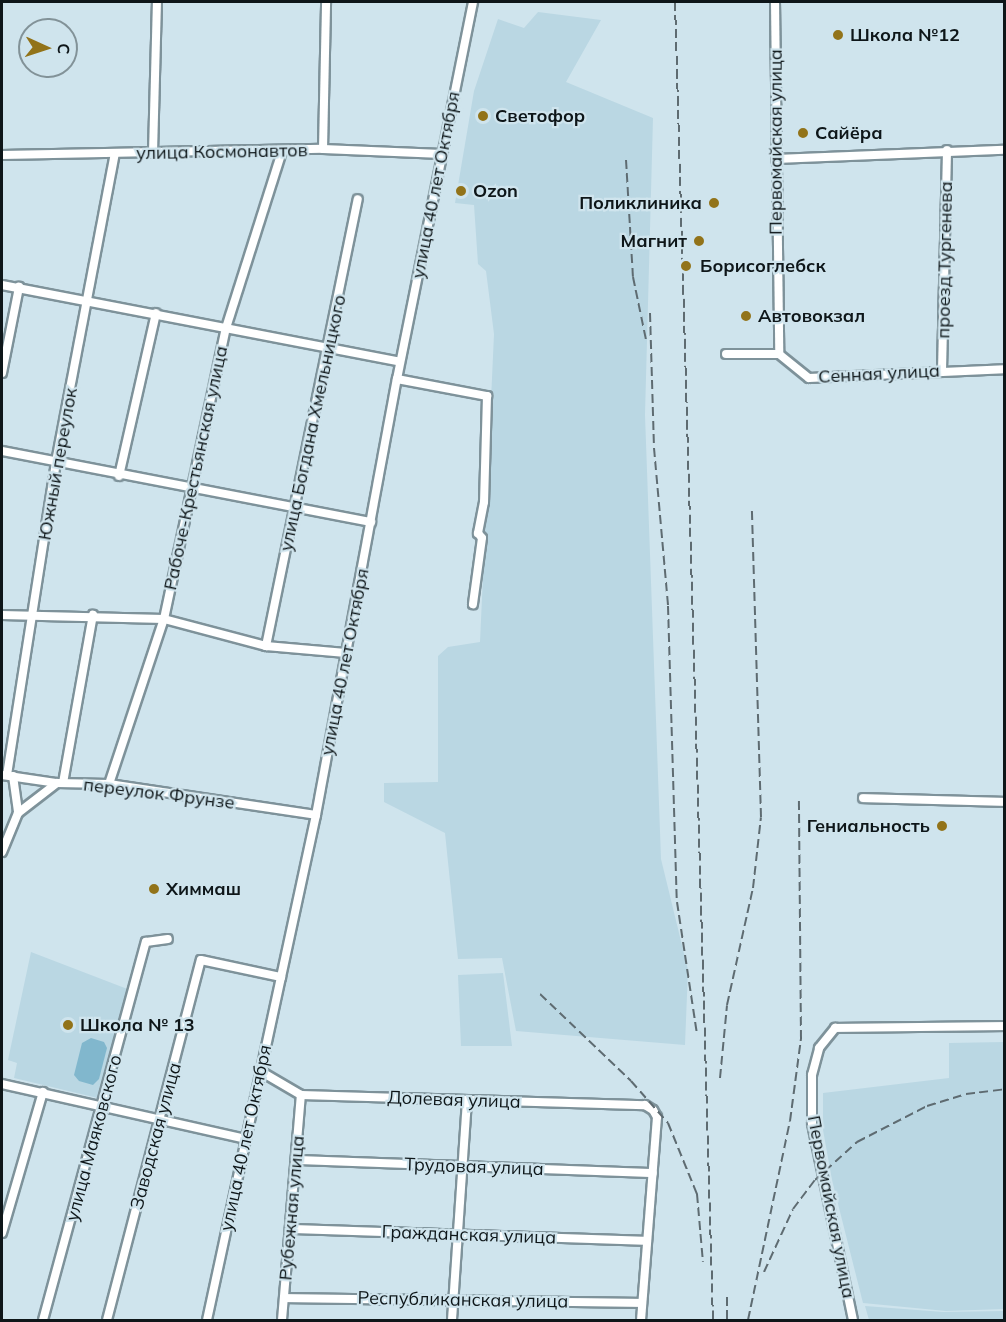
<!DOCTYPE html>
<meta charset="utf-8">
<style>
body{margin:0}
#map{position:relative;width:1006px;height:1322px;overflow:hidden;background:#cfe4ed;font-family:Mulish,sans-serif}
div>[style]{position:absolute}
[style*='--x']{left:calc(var(--x)*1px);top:calc(var(--y)*1px);width:calc(var(--w)*1px);rotate:calc(var(--a)*1deg)}
.built>*{inset:0;background:#bad7e3}
.green>*{inset:0;background:#81b7cd}
.roads{filter:drop-shadow(2px 0 #7e929a) drop-shadow(-2px 0 #7e929a) drop-shadow(0 2px #7e929a) drop-shadow(0 -2px #7e929a)}
.minor>*{height:8px;margin:-4px;padding:0 4px;transform-origin:4px;border-radius:4px;background:#fff}
.rail>*{height:2px;margin-top:-1px;transform-origin:0;background:repeating-linear-gradient(90deg,#5e6b71 0 9px,transparent 0 13.5px)}
.dots>*{width:16px;height:16px;translate:-50% -50%;box-sizing:border-box;border:3px solid #cfe4ed;border-radius:50%}
span{translate:-50% -50%;white-space:nowrap;text-align:center;line-height:1.15;-webkit-text-stroke:4.5px #cfe4ed;paint-order:stroke}
.poi-label{font-size:18px;color:#0e1619;font-weight:700}
.left{translate:0 -50%;text-align:left}
.right{translate:-100% -50%;text-align:right}
.street-label{font-size:18px;color:#0e1619}
.frame{position:absolute;inset:0;border:3px solid #0e1619;pointer-events:none}
.north{position:absolute;left:18px;top:18px;width:60px;height:60px;box-sizing:border-box;background:#cfe4ed;border:2px solid #829298;border-radius:50%;rotate:93deg;font-size:16px;font-weight:700;line-height:24px;text-align:center;color:#0e1619}
.north::after{content:'';display:block;margin:auto;width:21px;height:27px;background:#927319;clip-path:polygon(50% 0,100% 100%,50% 72%,0 100%)}
</style>
<div id="map">
<div class="built">
<div style="clip-path:polygon(538px 12px,601px 20px,566px 82px,653px 118px,645px 415px,661px 859px,688px 970px,685px 1045px,516px 1031px,502px 958px,458px 959px,445px 833px,384px 802px,384px 783px,438px 782px,438px 656px,448px 647px,480px 642px,494px 334px,486px 271px,478px 264px,474px 205px,455px 203px,474px 91px,498px 19px,524px 28px)"></div>
<div style="clip-path:polygon(31px 952px,130px 990px,102px 1099px,14px 1078px,17px 1063px,8px 1060px)"></div>
<div style="clip-path:polygon(503px 973px,512px 1046px,461px 1046px,458px 975px)"></div>
<div style="clip-path:polygon(1004px 1042px,1004px 1309px,946px 1311px,863px 1303px,832px 1180px,823px 1130px,823px 1093px,949px 1078px,949px 1043px)"></div>
<div style="clip-path:polygon(865px 1306px,943px 1312px,1004px 1311px,1004px 1320px,869px 1320px)"></div>
</div>
<div class="green">
<div style="clip-path:polygon(91px 1038px,104px 1042px,107px 1048px,99px 1079px,93px 1085px,79px 1081px,74px 1075px,82px 1043px)"></div>
</div>
<div class="roads">
<div class="minor">
<div style="--x:775;--y:2;--w:352;--a:89.3"></div>
<div style="--x:323;--y:149;--w:147;--a:-88.8"></div>
<div style="--x:153;--y:153;--w:151;--a:-88.5"></div>
<div style="--x:2;--y:155;--w:321;--a:-1.1"></div>
<div style="--x:323;--y:149;--w:119;--a:2.4"></div>
<div style="--x:776;--y:159;--w:228;--a:-2.3"></div>
<div style="--x:2;--y:285;--w:405;--a:10.9"></div>
<div style="--x:726;--y:354;--w:53;--a:0"></div>
<div style="--x:779;--y:354;--w:38;--a:39"></div>
<div style="--x:809;--y:378;--w:195;--a:-2.6"></div>
<div style="--x:942;--y:371;--w:221;--a:-88.7"></div>
<div style="--x:2;--y:373;--w:88;--a:-78.8"></div>
<div style="--x:397;--y:379;--w:92;--a:10.7"></div>
<div style="--x:487;--y:396;--w:106;--a:91.6"></div>
<div style="--x:484;--y:502;--w:32;--a:101"></div>
<div style="--x:478;--y:533;--w:6;--a:51"></div>
<div style="--x:482;--y:538;--w:67;--a:97.8"></div>
<div style="--x:2;--y:451;--w:376;--a:10.9"></div>
<div style="--x:119;--y:476;--w:167;--a:-77.2"></div>
<div style="--x:2;--y:615;--w:162;--a:1.4"></div>
<div style="--x:164;--y:619;--w:106;--a:14.8"></div>
<div style="--x:266;--y:646;--w:80;--a:5"></div>
<div style="--x:266;--y:646;--w:456;--a:-78.4"></div>
<div style="--x:2;--y:775;--w:56;--a:8.3"></div>
<div style="--x:57;--y:783;--w:52;--a:1.1"></div>
<div style="--x:109;--y:784;--w:209;--a:8.5"></div>
<div style="--x:7;--y:775;--w:317;--a:-81.1"></div>
<div style="--x:56;--y:462;--w:314;--a:-79.2"></div>
<div style="--x:13;--y:776;--w:37;--a:82"></div>
<div style="--x:63;--y:783;--w:171;--a:-79.9"></div>
<div style="--x:109;--y:784;--w:174;--a:-71.6"></div>
<div style="--x:164;--y:619;--w:298;--a:-78"></div>
<div style="--x:226;--y:328;--w:186;--a:-72.4"></div>
<div style="--x:863;--y:798;--w:141;--a:1.6"></div>
<div style="--x:2;--y:852;--w:42;--a:-67.7"></div>
<div style="--x:18;--y:813;--w:49;--a:-37.6"></div>
<div style="--x:260;--y:1071;--w:48;--a:30.3"></div>
<div style="--x:301;--y:1095;--w:344;--a:1.7"></div>
<div style="--x:645;--y:1105;--w:9;--a:32"></div>
<div style="--x:653;--y:1110;--w:8;--a:60"></div>
<div style="--x:657;--y:1117;--w:204;--a:94.5"></div>
<div style="--x:2;--y:1084;--w:250;--a:12.7"></div>
<div style="--x:296;--y:1160;--w:357;--a:2.1"></div>
<div style="--x:290;--y:1229;--w:357;--a:1.9"></div>
<div style="--x:2;--y:1233;--w:147;--a:-73.8"></div>
<div style="--x:284;--y:1298;--w:358;--a:0.8"></div>
<div style="--x:43;--y:1320;--w:392;--a:-74.8"></div>
<div style="--x:146;--y:942;--w:22;--a:-8"></div>
<div style="--x:107;--y:1320;--w:372;--a:-75.4"></div>
<div style="--x:201;--y:960;--w:82;--a:12"></div>
<div style="--x:207;--y:1320;--w:517;--a:-77.82"></div>
<div style="--x:316;--y:815;--w:443;--a:-79.5"></div>
<div style="--x:397;--y:379;--w:385;--a:-78.6"></div>
<div style="--x:282;--y:1320;--w:226;--a:-85.2"></div>
<div style="--x:452;--y:1320;--w:220;--a:-86.1"></div>
<div style="--x:853;--y:1320;--w:201;--a:-101.8"></div>
<div style="--x:812;--y:1123;--w:48;--a:-90"></div>
<div style="--x:812;--y:1075;--w:28;--a:-75"></div>
<div style="--x:819;--y:1048;--w:26;--a:-51"></div>
<div style="--x:835;--y:1028;--w:169;--a:-0.7"></div>
</div>
</div>
<div class="rail">
<div style="--x:675;--y:2;--w:1319;--a:88.35"></div>
<div style="--x:626;--y:160;--w:117;--a:86.6"></div>
<div style="--x:633;--y:277;--w:64;--a:78.3"></div>
<div style="--x:650;--y:313;--w:135;--a:88.3"></div>
<div style="--x:654;--y:448;--w:159;--a:84.9"></div>
<div style="--x:668;--y:606;--w:296;--a:88.3"></div>
<div style="--x:677;--y:902;--w:134;--a:81.4"></div>
<div style="--x:540;--y:994;--w:126;--a:43.7"></div>
<div style="--x:631;--y:1081;--w:56;--a:48.6"></div>
<div style="--x:668;--y:1123;--w:77;--a:67.8"></div>
<div style="--x:697;--y:1194;--w:68;--a:85"></div>
<div style="--x:720;--y:1078;--w:73;--a:-84.5"></div>
<div style="--x:727;--y:1005;--w:120;--a:-77.5"></div>
<div style="--x:753;--y:888;--w:71;--a:-83.6"></div>
<div style="--x:761;--y:817;--w:307;--a:-91.7"></div>
<div style="--x:764;--y:1272;--w:69;--a:-65.3"></div>
<div style="--x:793;--y:1209;--w:36;--a:-53"></div>
<div style="--x:815;--y:1180;--w:57;--a:-42.1"></div>
<div style="--x:857;--y:1142;--w:79;--a:-27.2"></div>
<div style="--x:927;--y:1106;--w:41;--a:-17.1"></div>
<div style="--x:966;--y:1094;--w:38;--a:-7"></div>
<div style="--x:727;--y:1297;--w:23;--a:90"></div>
<div style="--x:748;--y:1320;--w:203;--a:-78.1"></div>
<div style="--x:790;--y:1121;--w:83;--a:-82.4"></div>
<div style="--x:801;--y:1039;--w:240;--a:-90.5"></div>
</div>
<div class="dots">
<div style="left:838px;top:35px;background:#927319"></div>
<div style="left:483px;top:116px;background:#927319"></div>
<div style="left:803px;top:133px;background:#927319"></div>
<div style="left:461px;top:191px;background:#927319"></div>
<div style="left:714px;top:203px;background:#927319"></div>
<div style="left:699px;top:241px;background:#927319"></div>
<div style="left:686px;top:266px;background:#927319"></div>
<div style="left:746px;top:316px;background:#927319"></div>
<div style="left:942px;top:826px;background:#927319"></div>
<div style="left:154px;top:889px;background:#927319"></div>
<div style="left:68px;top:1025px;background:#927319"></div>
</div>
<div class="poi-label">
<span class="left" style="left:850px;top:35px">Школа №12</span>
<span class="left" style="left:495px;top:116px">Светофор</span>
<span class="left" style="left:815px;top:133px">Сайёра</span>
<span class="left" style="left:473px;top:191px">Ozon</span>
<span class="right" style="left:702px;top:203px">Поликлиника</span>
<span class="right" style="left:687px;top:241px">Магнит</span>
<span class="left" style="left:700px;top:266px">Борисоглебск</span>
<span class="left" style="left:758px;top:316px">Автовокзал</span>
<span class="right" style="left:930px;top:826px">Гениальность</span>
<span class="left" style="left:166px;top:889px">Химмаш</span>
<span class="left" style="left:80px;top:1025px">Школа № 13</span>
</div>
<div class="street-label">
<span style="left:776px;top:142px;rotate:-90deg">Первомайская улица</span>
<span style="left:222px;top:152px;rotate:-1deg">улица Космонавтов</span>
<span style="left:436px;top:185px;rotate:-79deg">улица 40 лет Октября</span>
<span style="left:945px;top:260px;rotate:-89deg">проезд Тургенева</span>
<span style="left:879px;top:374px;rotate:-3deg">Сенная улица</span>
<span style="left:313px;top:423px;rotate:-78deg">улица Богдана Хмельницкого</span>
<span style="left:58px;top:464px;rotate:-80deg">Южный переулок</span>
<span style="left:196px;top:468px;rotate:-78deg">Рабоче-Крестьянская улица</span>
<span style="left:345px;top:662px;rotate:-79deg">улица 40 лет Октября</span>
<span style="left:159px;top:794px;rotate:7deg">переулок Фрунзе</span>
<span style="left:454px;top:1100px;rotate:2deg">Долевая улица</span>
<span style="left:156px;top:1136px;rotate:-75deg">Заводская улица</span>
<span style="left:94px;top:1138px;rotate:-75deg">улица Маяковского</span>
<span style="left:246px;top:1138px;rotate:-78deg">улица 40 лет Октября</span>
<span style="left:474px;top:1167px;rotate:2deg">Трудовая улица</span>
<span style="left:831px;top:1207px;rotate:79deg">Первомайская улица</span>
<span style="left:292px;top:1208px;rotate:-85deg">Рубежная улица</span>
<span style="left:469px;top:1235px;rotate:2deg">Гражданская улица</span>
<span style="left:463px;top:1300px;rotate:1deg">Республиканская улица</span>
</div>
<div class="frame"></div>
<div class="north">С</div>
</div>
